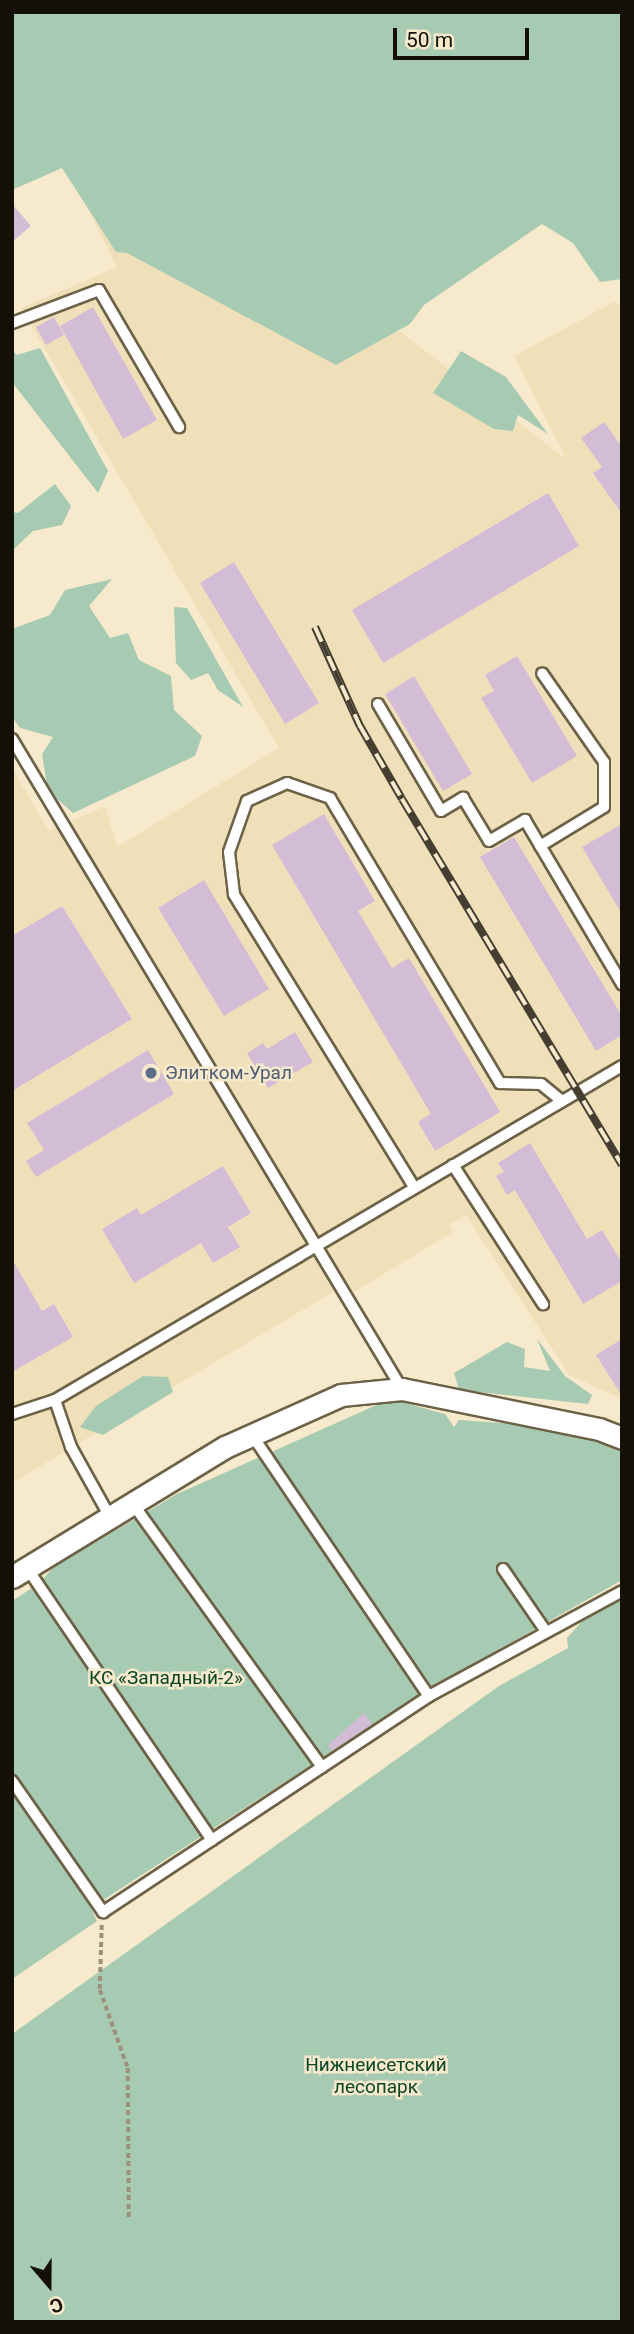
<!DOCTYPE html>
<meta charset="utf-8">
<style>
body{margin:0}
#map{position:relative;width:634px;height:2334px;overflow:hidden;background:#f7e9cb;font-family:Roboto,sans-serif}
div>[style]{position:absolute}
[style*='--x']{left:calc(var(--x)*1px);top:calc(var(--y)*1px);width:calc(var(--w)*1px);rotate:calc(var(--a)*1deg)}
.built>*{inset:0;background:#f0e0ba}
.green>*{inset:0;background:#a7cbb2}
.building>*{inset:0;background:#d3bdd6}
.path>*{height:3.5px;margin-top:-1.75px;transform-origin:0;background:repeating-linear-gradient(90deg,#9b917b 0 5px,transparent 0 8.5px)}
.roads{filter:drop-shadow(2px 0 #6d6247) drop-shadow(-2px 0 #6d6247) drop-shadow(0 2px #6d6247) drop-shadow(0 -2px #6d6247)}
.service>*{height:10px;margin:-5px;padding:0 5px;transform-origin:5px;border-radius:5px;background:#fff}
.minor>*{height:21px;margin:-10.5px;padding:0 10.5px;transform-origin:10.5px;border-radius:10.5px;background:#fff}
.rail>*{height:8px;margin-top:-4px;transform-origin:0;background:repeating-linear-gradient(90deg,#f7e9cb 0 16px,#463f31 0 32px);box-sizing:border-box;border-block:2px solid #463f31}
.dots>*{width:19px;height:19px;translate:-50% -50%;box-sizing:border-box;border:4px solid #f7e9cb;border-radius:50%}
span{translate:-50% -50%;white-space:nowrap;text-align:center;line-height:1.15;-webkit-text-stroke:5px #f7e9cb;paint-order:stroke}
.service-label{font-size:19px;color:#4e5e75}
.left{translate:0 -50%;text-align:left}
.park-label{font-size:19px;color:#094727}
.frame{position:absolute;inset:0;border:14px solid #151006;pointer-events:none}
.north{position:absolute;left:14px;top:2250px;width:70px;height:70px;-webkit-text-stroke:5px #f7e9cb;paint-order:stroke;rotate:160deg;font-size:19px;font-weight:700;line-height:28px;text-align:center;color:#151006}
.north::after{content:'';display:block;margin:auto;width:24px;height:32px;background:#151006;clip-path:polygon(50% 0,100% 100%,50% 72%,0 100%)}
.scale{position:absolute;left:393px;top:28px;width:136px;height:32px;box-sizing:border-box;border:4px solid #151006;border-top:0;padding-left:9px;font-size:21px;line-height:24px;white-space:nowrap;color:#151006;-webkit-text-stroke:5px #f7e9cb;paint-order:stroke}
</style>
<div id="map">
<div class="built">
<div style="clip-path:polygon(78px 85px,566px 459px,514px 356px,614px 302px,622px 307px,622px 1399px,569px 1375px,466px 1215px,449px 1225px,453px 1232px,354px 1292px,348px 1283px,12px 1483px,12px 768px,49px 831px,105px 806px,117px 847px,279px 748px,21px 308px,117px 267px,37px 106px)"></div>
</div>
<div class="green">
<div style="clip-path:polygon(12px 12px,622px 12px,622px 279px,600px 282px,573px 243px,542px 224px,424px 305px,410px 324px,336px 365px,127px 253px,116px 252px,62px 168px,12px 190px)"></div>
<div style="clip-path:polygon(40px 348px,108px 471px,98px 493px,12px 382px,12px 350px,17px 355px)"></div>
<div style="clip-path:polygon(461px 351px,506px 377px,548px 434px,518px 415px,513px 431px,494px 429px,433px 393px)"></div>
<div style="clip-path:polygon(55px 484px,71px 506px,62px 525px,33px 531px,12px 551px,12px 512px,18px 513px)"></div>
<div style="clip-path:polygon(112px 579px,89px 606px,110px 638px,128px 633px,139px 660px,171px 676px,174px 710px,202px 736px,195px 756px,73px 813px,48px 791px,42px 754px,53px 737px,20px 728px,12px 717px,12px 629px,50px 615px,65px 590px)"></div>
<div style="clip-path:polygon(174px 607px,187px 608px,243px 707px,218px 690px,208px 673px,191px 680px,176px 663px)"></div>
<div style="clip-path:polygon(537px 1339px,565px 1376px,592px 1395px,588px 1404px,459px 1390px,454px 1373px,507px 1342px,525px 1349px,524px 1367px,550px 1371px)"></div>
<div style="clip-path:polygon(143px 1376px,168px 1377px,173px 1392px,103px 1435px,80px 1427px,96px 1406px)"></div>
<div style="clip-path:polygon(390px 1399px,445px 1414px,454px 1427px,459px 1420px,573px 1428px,622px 1445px,622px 1580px,425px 1691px,97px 1904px,91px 1908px,97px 1921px,12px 1979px,12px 1601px,38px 1584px,54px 1567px,177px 1494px)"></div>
<div style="clip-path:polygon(622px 1600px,622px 2322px,12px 2322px,12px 2034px,499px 1686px,568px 1648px,567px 1638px,585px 1618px)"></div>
</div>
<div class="building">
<div style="clip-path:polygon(12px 204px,31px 226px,12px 242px)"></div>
<div style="clip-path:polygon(93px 307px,157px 420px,123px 439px,60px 326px)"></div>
<div style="clip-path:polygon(54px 317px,64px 335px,46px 345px,36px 327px)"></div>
<div style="clip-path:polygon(604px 422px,622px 447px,622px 514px,593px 473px,602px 467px,581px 438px)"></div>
<div style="clip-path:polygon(548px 493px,579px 546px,383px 663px,352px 610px)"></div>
<div style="clip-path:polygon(234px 562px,319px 703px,285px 724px,200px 583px)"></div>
<div style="clip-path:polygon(517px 656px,577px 756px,532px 783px,481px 698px,494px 691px,485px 675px)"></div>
<div style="clip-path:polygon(414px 676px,472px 774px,443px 791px,385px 694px)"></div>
<div style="clip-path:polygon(324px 814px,375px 901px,358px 911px,392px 968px,409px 958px,500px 1112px,435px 1151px,418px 1122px,431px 1114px,272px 845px)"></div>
<div style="clip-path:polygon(622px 824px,622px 914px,582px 847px)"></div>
<div style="clip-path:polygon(514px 837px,622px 1016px,622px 1035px,596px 1051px,480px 857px)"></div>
<div style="clip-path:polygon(204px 880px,269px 989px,224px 1016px,158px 908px)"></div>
<div style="clip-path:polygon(62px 906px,132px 1019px,12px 1091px,12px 936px)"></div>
<div style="clip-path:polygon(295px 1032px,313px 1062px,268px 1088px,247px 1053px,263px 1043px,267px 1049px)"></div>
<div style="clip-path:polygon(148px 1050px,174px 1094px,36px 1177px,26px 1161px,44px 1150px,27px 1123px)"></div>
<div style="clip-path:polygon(530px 1143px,587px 1239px,602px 1230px,622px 1263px,622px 1281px,583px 1304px,515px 1190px,507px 1195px,496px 1176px,504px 1172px,498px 1163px)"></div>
<div style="clip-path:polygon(223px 1166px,251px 1213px,228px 1227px,240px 1247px,213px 1263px,201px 1243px,134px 1283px,102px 1229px,137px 1208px,141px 1215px)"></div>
<div style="clip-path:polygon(12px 1259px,42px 1311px,54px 1304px,73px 1337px,12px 1372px)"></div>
<div style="clip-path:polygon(622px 1339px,622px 1396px,596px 1355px)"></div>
<div style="clip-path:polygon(364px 1713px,372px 1724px,332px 1751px,328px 1745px)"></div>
</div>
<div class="path">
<div style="--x:102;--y:1925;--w:65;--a:91.8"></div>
<div style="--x:100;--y:1990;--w:83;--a:70.3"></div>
<div style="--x:128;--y:2068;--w:152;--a:89.6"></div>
</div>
<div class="roads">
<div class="service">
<div style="--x:12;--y:323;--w:93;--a:-20.8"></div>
<div style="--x:99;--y:290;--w:159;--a:59.7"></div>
<div style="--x:378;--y:704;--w:124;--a:59.5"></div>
<div style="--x:441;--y:811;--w:26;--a:-31"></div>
<div style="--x:463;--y:798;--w:50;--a:58.8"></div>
<div style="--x:489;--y:841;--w:42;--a:-30.3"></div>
<div style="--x:525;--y:820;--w:191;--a:59.4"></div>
<div style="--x:12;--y:739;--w:758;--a:59.04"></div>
<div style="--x:540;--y:846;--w:75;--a:-31.4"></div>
<div style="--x:604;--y:807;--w:45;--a:-90"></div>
<div style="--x:604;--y:762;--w:108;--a:-124.9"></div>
<div style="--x:453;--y:1165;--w:166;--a:57.1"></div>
<div style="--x:414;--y:1187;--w:344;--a:-121.6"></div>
<div style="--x:234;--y:894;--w:42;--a:-96.8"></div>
<div style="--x:229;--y:852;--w:54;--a:-70.6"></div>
<div style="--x:247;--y:801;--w:44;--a:-24.2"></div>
<div style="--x:287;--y:783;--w:46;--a:19.2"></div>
<div style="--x:330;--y:798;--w:332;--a:59.2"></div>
<div style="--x:500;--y:1083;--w:41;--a:1.4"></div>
<div style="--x:541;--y:1084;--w:27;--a:39"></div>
<div style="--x:55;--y:1400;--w:658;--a:-30.5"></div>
<div style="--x:12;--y:1414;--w:45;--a:-18"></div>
<div style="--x:55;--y:1400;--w:50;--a:71.2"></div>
<div style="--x:71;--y:1447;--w:80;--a:60.9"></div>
<div style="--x:252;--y:1435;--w:315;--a:55.9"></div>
<div style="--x:133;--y:1504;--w:324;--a:54.3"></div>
<div style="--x:27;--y:1568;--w:329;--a:55.8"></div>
<div style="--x:503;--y:1569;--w:74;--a:55.5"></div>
<div style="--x:12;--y:1781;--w:160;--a:55.2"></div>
<div style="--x:103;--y:1912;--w:391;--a:-33.5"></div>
<div style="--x:429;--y:1696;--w:220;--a:-28.5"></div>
</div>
<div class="minor">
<div style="--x:12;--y:1577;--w:250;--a:-31.4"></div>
<div style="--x:225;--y:1447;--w:127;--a:-24.1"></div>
<div style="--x:341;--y:1395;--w:61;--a:-5.6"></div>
<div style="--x:402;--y:1389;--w:201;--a:11.5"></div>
<div style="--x:599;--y:1429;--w:25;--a:21"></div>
</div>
</div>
<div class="rail">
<div style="--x:315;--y:627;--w:109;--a:65.6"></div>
<div style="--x:360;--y:726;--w:84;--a:60.1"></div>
<div style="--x:402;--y:799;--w:427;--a:59"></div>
</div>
<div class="dots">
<div style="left:151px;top:1073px;background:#5c6f8a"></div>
</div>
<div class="service-label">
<span class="left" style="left:165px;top:1073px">Элитком-Урал</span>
</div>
<div class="park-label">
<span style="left:166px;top:1678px">КС «Западный-2»</span>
<span style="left:376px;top:2076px">Нижнеисетский<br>лесопарк</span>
</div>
<div class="frame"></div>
<div class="north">С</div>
<div class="scale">50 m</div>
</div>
